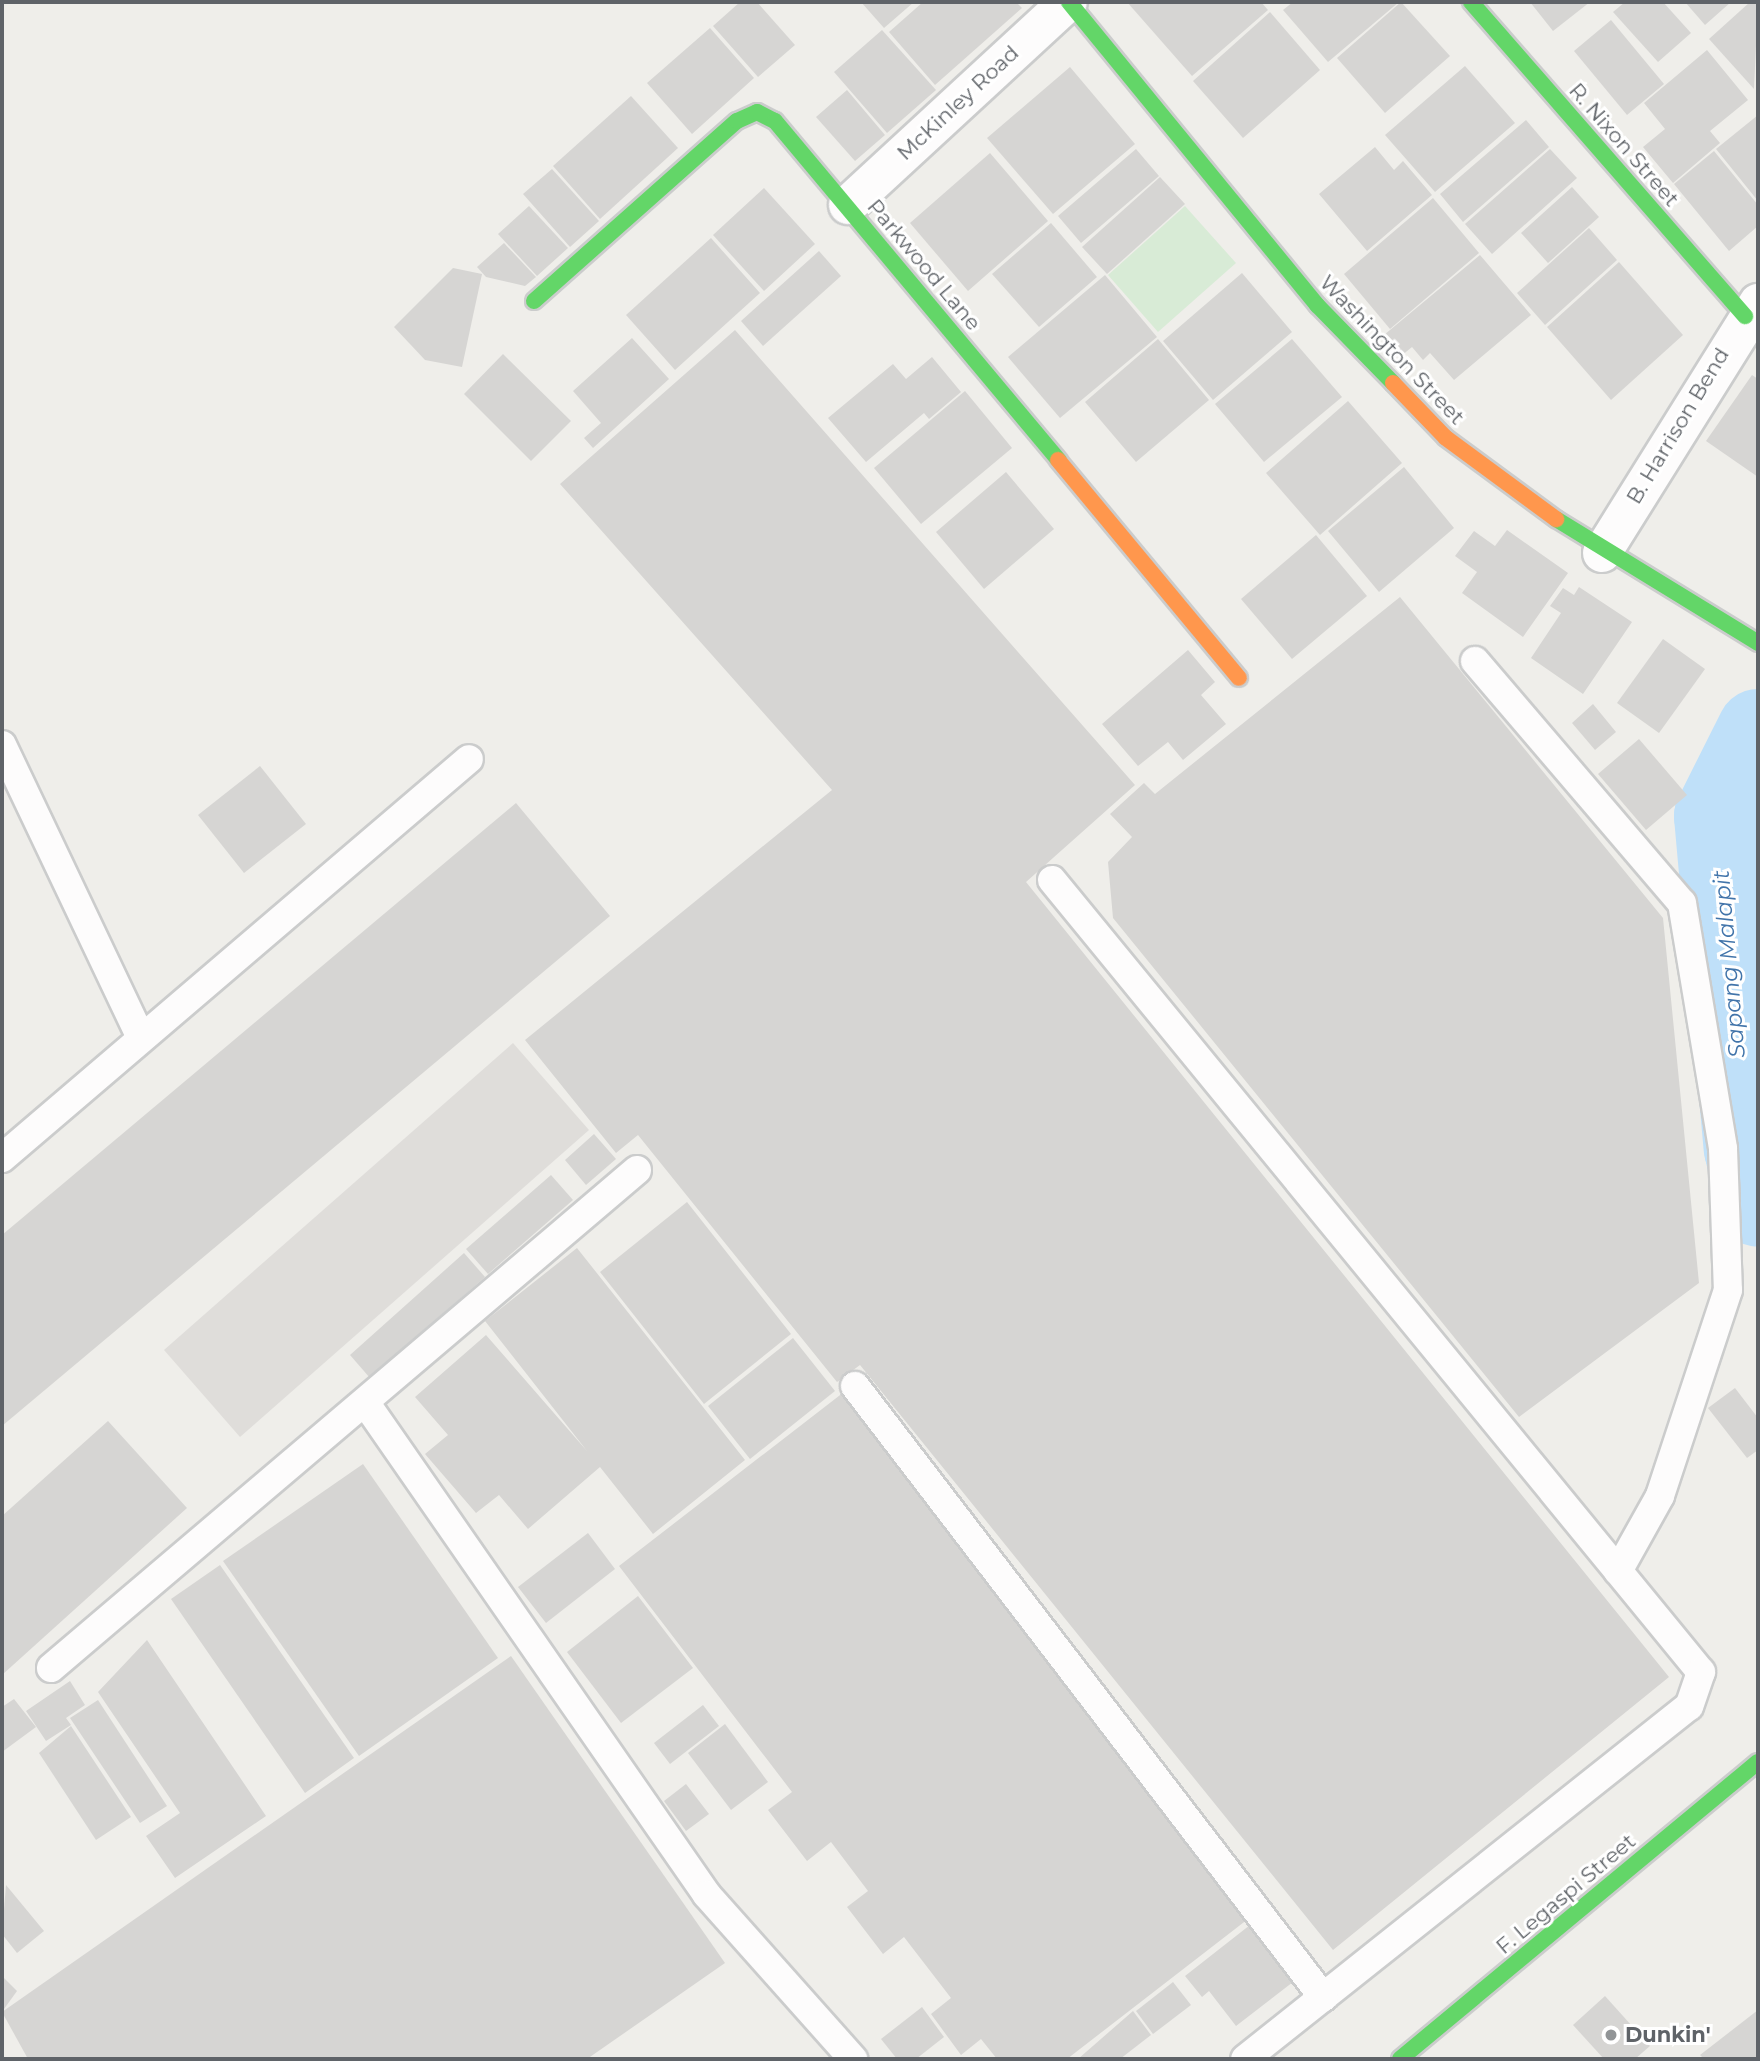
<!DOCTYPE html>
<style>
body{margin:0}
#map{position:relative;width:1760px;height:2061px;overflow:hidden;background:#efeeea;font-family:Montserrat,sans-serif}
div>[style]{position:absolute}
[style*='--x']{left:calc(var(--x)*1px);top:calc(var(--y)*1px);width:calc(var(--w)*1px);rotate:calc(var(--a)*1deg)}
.industrial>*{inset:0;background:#dfddda}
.green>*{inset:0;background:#d8ebd6}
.river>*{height:82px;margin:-41px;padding:0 41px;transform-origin:41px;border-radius:41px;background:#bfe0f9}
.building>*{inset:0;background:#d6d5d3}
.roads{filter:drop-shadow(2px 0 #cbcccc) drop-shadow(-2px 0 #cbcccc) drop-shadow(0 2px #cbcccc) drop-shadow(0 -2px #cbcccc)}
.lane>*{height:28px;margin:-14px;padding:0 14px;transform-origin:14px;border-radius:14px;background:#fdfcfc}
.street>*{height:38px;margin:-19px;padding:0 19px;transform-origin:19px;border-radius:19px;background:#fdfcfc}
.fast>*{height:16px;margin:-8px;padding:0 8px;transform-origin:8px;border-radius:8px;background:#63d668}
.slow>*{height:16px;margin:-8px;padding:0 8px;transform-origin:8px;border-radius:8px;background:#ff974d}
.dots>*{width:19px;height:19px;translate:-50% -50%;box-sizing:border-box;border:4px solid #fff;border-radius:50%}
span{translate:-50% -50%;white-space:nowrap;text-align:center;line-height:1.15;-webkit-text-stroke:6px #fff;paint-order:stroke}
.street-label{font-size:21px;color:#5f6368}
.poi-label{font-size:21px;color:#5f6368;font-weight:700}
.left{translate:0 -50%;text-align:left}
.water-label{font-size:23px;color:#4174aa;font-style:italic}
.frame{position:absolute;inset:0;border:4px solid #5f6368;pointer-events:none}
</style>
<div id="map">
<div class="industrial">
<div style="clip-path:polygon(513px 1043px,589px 1130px,240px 1437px,164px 1350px)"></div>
</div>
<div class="green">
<div style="clip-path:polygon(1185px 206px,1236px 263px,1158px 332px,1108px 275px)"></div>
</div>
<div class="river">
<div style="--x:1758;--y:730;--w:96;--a:116.6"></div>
<div style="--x:1715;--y:816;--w:334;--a:84.9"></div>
<div style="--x:1745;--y:1149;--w:58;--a:77.2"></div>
</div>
<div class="building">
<div style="clip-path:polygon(740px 2px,757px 2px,795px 45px,758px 77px,713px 26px)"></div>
<div style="clip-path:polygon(861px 2px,914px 2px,884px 28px)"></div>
<div style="clip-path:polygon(923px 2px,1016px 2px,1022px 8px,935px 85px,889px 32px)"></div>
<div style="clip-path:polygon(1127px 2px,1261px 2px,1268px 10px,1192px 76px)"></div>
<div style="clip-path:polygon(1293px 2px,1399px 2px,1328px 62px,1283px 10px)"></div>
<div style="clip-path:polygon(1401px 2px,1450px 56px,1385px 113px,1337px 58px)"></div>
<div style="clip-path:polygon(1530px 2px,1590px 2px,1553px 31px)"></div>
<div style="clip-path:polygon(1625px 2px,1663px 2px,1691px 33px,1658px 62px,1613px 12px)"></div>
<div style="clip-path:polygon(1685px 2px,1731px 2px,1705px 25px)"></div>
<div style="clip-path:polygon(1750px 2px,1758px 2px,1754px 89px,1709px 39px)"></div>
<div style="clip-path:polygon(1270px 12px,1320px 70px,1243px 138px,1193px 81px)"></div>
<div style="clip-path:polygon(1611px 20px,1664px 84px,1627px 115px,1574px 51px)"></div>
<div style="clip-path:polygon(710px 28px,754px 78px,692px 134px,647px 83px)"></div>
<div style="clip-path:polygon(882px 30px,936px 90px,887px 133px,834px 72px)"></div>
<div style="clip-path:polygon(1707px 50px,1748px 100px,1710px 131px,1720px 143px,1673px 183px,1643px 147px,1665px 129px,1644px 103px)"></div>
<div style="clip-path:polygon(1465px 66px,1515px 123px,1435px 192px,1385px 135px)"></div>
<div style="clip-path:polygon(1070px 67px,1135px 144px,1053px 214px,987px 138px)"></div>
<div style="clip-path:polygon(847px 90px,885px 135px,855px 161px,816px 117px)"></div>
<div style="clip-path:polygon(631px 96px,678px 148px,600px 219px,553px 166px)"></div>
<div style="clip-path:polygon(1758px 115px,1758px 201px,1716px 149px)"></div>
<div style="clip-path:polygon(1526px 120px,1549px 147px,1463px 222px,1440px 194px)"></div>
<div style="clip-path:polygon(1375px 147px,1394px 170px,1403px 161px,1432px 195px,1367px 251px,1319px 194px)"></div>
<div style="clip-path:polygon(1136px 149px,1159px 176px,1081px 243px,1058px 216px)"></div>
<div style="clip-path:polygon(1550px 149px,1577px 178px,1492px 254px,1465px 224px)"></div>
<div style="clip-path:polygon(1714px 151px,1758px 205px,1758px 226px,1729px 251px,1674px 184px)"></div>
<div style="clip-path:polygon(990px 153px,1048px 221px,968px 291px,910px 223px)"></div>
<div style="clip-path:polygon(552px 169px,599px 221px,570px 247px,523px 194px)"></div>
<div style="clip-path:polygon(1160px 177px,1185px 204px,1107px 274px,1082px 247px)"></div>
<div style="clip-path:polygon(1572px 187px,1599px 217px,1548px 263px,1521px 233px)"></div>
<div style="clip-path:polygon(764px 188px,815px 244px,764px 291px,713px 235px)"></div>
<div style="clip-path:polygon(1433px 198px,1479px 253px,1390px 329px,1344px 274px)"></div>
<div style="clip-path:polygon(529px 206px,568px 248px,537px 276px,498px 234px)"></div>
<div style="clip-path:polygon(1051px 223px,1097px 277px,1039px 327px,992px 274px)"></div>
<div style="clip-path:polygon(1589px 228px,1617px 260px,1545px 325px,1517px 293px)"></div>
<div style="clip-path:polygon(711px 238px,760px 293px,675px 370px,626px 315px)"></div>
<div style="clip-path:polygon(504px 243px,536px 277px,525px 286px,486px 277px,477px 267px)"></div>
<div style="clip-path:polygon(819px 251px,841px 276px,763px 346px,741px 321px)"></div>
<div style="clip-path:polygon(1480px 255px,1531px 315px,1454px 380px,1430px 353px,1423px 360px,1412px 347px,1401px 356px,1384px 335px)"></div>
<div style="clip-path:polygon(1619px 262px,1683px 335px,1611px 400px,1547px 327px)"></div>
<div style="clip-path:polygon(453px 268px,482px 274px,462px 367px,425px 360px,394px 327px)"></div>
<div style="clip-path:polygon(1242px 273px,1292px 332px,1213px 400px,1163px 341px)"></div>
<div style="clip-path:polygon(1105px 275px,1157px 337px,1060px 418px,1008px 357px)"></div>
<div style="clip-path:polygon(735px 330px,1135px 785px,1026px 882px,1669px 1677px,1333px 1950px,860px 1365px,837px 1382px,638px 1135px,616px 1153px,525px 1040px,832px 790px,560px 484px)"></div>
<div style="clip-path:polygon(632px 338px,669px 379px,593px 448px,584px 438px,601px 423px,573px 391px)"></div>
<div style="clip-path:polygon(1158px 339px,1209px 400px,1136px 462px,1085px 402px)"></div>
<div style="clip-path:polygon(1292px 339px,1342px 397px,1264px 462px,1215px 404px)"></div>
<div style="clip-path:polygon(503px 354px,571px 421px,531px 461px,464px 394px)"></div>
<div style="clip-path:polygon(932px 357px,961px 392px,929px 419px,924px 413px,866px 462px,828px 418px,893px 364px,906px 379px)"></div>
<div style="clip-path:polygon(1752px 375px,1758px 379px,1758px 477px,1706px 441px)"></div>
<div style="clip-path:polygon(965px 391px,1012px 448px,921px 524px,874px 468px)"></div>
<div style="clip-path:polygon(1348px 401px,1402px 463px,1320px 535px,1266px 473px)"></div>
<div style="clip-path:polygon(1404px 467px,1454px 528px,1379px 592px,1328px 531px)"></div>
<div style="clip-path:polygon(1006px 472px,1054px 529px,984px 589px,936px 532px)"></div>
<div style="clip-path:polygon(1507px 530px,1568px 573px,1523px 637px,1462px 593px,1477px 572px,1455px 556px,1474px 531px,1495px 546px)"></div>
<div style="clip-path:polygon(1316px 535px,1367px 596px,1292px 659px,1241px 599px)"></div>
<div style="clip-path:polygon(1579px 587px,1632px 622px,1583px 694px,1531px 658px,1561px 613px,1550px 606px,1563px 588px,1574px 595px)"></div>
<div style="clip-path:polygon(1400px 597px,1663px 918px,1699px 1283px,1519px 1417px,1113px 918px,1108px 862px,1132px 837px,1110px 814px,1144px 783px,1155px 794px)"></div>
<div style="clip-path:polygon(1663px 639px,1705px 669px,1659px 733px,1617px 703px)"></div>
<div style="clip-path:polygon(1188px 650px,1215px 682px,1201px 695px,1226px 724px,1183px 760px,1168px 742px,1138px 766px,1102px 724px)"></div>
<div style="clip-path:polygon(1593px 704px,1616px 732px,1595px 750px,1572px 723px)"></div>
<div style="clip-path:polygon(1639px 739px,1687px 795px,1646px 830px,1598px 774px)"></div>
<div style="clip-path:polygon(260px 766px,306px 824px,244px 873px,198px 815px)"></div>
<div style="clip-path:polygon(516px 803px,610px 916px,2px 1426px,2px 1235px)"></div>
<div style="clip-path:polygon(594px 1134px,616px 1159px,586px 1185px,565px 1160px)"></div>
<div style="clip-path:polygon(551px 1175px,573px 1200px,488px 1274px,466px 1249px)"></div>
<div style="clip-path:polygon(687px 1202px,791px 1334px,704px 1404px,600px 1272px)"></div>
<div style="clip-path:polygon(577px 1248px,745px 1460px,653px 1534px,600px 1467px,528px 1529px,499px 1495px,476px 1513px,425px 1454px,448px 1435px,415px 1397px,486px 1335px,587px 1451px,485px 1321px)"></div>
<div style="clip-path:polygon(464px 1253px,485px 1277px,370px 1378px,350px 1355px)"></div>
<div style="clip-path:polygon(793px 1338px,835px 1391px,750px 1459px,708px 1406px)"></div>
<div style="clip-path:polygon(1735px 1388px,1758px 1418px,1758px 1450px,1747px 1458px,1708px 1408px)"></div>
<div style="clip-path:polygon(844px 1392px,1248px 1919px,1067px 2059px,997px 2059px,981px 2039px,961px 2055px,931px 2014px,951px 1998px,904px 1937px,883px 1954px,847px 1907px,868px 1891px,831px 1842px,807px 1861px,768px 1810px,792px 1792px,619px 1566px)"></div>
<div style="clip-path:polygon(108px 1421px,187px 1508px,2px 1675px,2px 1516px)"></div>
<div style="clip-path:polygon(363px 1464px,498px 1658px,359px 1756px,223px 1561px)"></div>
<div style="clip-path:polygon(588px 1533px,615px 1569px,546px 1623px,518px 1587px)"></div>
<div style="clip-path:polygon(220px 1565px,354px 1758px,305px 1793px,171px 1599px)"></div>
<div style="clip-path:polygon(638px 1596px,693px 1668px,621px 1723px,567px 1652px)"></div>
<div style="clip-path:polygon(147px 1640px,266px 1816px,175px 1878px,146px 1836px,180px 1813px,98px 1692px)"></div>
<div style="clip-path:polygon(511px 1656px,725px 1963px,587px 2059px,28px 2059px,2px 2012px)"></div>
<div style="clip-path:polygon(70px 1681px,85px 1705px,66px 1718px,71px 1725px,46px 1741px,26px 1711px)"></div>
<div style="clip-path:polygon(14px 1699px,36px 1727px,2px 1752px,2px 1707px)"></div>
<div style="clip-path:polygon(98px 1700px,167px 1806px,140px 1823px,70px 1718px)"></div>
<div style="clip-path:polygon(703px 1705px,719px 1726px,670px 1764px,654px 1743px)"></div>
<div style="clip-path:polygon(725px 1724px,768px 1782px,731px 1810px,688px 1753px)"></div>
<div style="clip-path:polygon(71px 1726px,131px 1817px,96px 1840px,39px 1753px)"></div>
<div style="clip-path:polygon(686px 1784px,709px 1814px,686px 1831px,664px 1801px)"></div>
<div style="clip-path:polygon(6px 1885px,44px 1931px,17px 1953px,2px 1934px)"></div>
<div style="clip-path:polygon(1250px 1925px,1293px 1982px,1236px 2026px,1209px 1991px,1202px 1997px,1185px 1976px)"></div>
<div style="clip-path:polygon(2px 1976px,17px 1991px,4px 2009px,2px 2009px)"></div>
<div style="clip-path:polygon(1173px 1982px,1191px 2005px,1153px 2034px,1136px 2011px)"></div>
<div style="clip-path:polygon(1605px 1996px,1650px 2046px,1635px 2059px,1604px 2059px,1573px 2025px)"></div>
<div style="clip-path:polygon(922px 2007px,944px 2037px,916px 2059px,897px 2059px,881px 2039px)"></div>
<div style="clip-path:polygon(1758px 2010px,1758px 2059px,1704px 2059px,1700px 2055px)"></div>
<div style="clip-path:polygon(1133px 2011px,1151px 2035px,1120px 2059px,1078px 2059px)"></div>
</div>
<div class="roads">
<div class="lane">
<div style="--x:1475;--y:661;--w:318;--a:49.5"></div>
<div style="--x:1682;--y:903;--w:249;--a:80.5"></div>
<div style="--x:1723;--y:1149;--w:141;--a:88"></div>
<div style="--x:1728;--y:1290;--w:217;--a:108.3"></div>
<div style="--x:1660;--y:1496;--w:86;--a:119.2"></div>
<div style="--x:2;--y:745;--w:324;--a:64.6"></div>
<div style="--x:1052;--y:880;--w:1024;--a:50.67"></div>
<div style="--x:1701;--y:1672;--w:36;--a:109"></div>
<div style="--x:1689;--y:1706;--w:567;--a:141.51"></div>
<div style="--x:2;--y:1158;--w:614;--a:-40.51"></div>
<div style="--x:855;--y:1386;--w:770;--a:52.55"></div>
<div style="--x:367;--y:1405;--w:596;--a:55.24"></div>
<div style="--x:707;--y:1895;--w:220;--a:48.3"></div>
<div style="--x:51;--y:1668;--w:769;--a:-40.36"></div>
</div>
<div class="street">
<div style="--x:848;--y:205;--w:299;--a:-42.7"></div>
<div style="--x:1602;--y:553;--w:295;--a:-58"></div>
</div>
<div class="fast">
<div style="--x:1069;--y:2;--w:392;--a:50.7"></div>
<div style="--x:1317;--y:305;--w:109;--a:45.7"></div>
<div style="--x:1471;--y:2;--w:417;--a:48.9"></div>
<div style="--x:534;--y:301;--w:271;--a:-41.6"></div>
<div style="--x:737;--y:121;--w:22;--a:-24"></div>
<div style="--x:757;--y:112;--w:20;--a:27"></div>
<div style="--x:775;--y:121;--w:442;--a:50.1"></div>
<div style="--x:1556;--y:519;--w:237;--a:31.5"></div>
<div style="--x:1400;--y:2059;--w:465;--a:-39.7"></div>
</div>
<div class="slow">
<div style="--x:1393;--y:383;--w:76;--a:46.1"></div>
<div style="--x:1446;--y:438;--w:137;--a:36.4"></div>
<div style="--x:1058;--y:460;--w:283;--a:50.3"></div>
</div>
</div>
<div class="dots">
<div style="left:1611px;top:2035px;background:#919496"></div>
</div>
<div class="street-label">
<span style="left:958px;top:103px;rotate:-43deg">McKinley Road</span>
<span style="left:1624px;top:145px;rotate:49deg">R. Nixon Street</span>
<span style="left:924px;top:265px;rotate:50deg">Parkwood Lane</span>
<span style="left:1392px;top:350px;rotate:46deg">Washington Street</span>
<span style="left:1678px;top:426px;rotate:-59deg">B. Harrison Bend</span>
<span style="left:1566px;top:1894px;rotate:-40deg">F. Legaspi Street</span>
</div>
<div class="poi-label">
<span class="left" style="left:1625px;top:2035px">Dunkin'</span>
</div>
<div class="water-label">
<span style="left:1729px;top:964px;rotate:-95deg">Sapang Malapit</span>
</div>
<div class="frame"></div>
</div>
